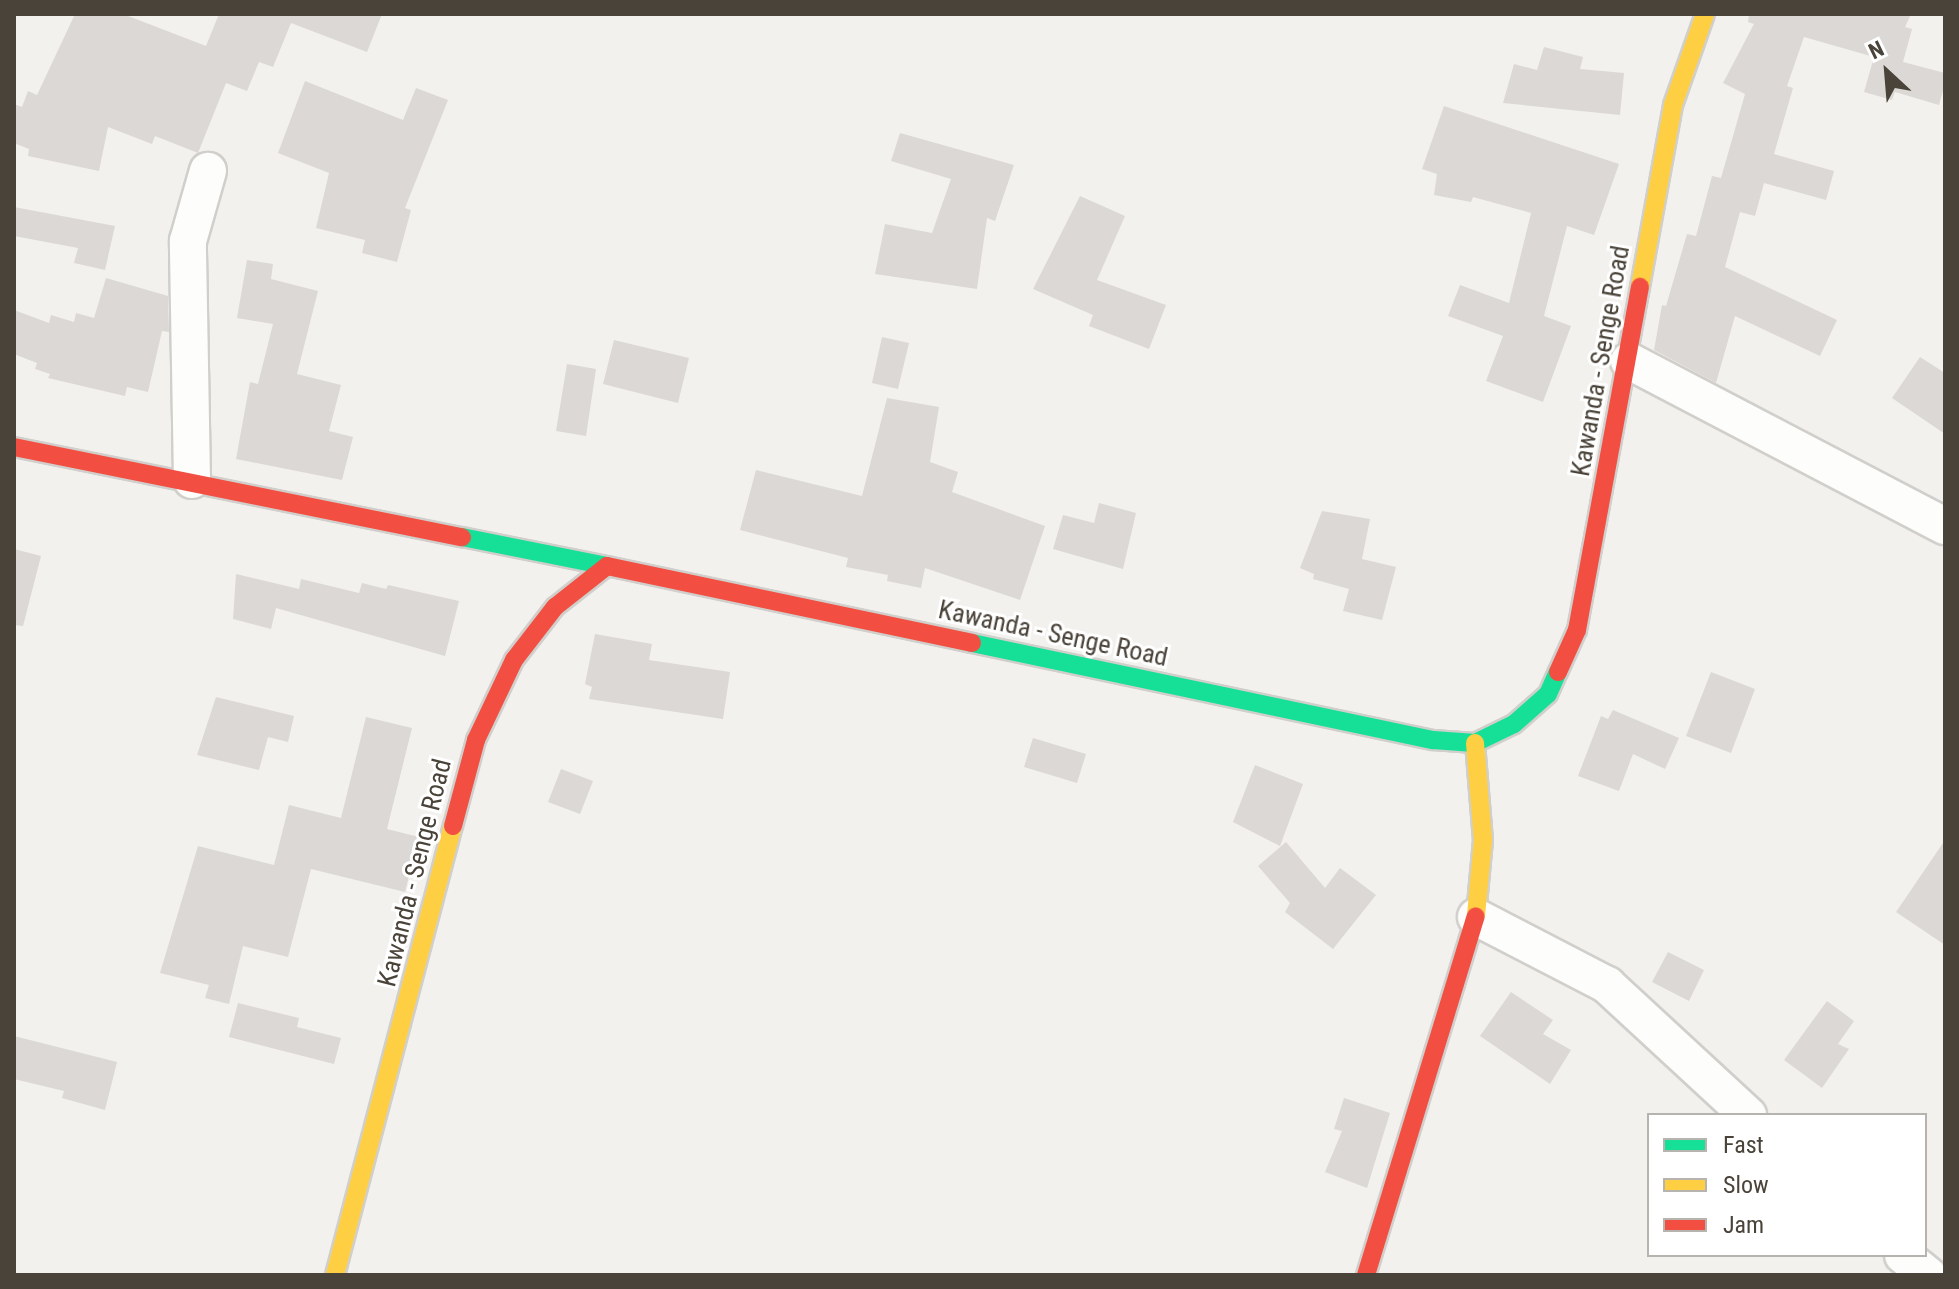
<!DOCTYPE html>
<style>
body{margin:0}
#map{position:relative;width:1959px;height:1289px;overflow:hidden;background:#f3f1ee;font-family:"Roboto Condensed",sans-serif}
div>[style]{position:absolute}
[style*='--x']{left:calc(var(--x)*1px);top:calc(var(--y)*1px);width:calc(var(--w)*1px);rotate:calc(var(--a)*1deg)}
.building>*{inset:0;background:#dbd8d5}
.roads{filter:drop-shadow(2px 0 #d1cfcb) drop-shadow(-2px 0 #d1cfcb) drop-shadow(0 2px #d1cfcb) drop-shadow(0 -2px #d1cfcb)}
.street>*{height:36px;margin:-18px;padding:0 18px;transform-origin:18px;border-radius:18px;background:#fdfdfc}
.fast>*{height:18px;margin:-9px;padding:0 9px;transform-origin:9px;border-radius:9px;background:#16e098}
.slow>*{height:18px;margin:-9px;padding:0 9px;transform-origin:9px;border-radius:9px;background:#ffcf43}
.jam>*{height:18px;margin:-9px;padding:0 9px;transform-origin:9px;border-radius:9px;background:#f24e42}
span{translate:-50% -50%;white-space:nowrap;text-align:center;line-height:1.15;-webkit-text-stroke:6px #fff;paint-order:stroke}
.street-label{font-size:26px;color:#4a4339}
.frame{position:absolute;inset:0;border:16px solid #4a4339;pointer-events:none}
.legend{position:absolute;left:1647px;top:1113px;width:280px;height:144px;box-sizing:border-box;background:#fff;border:2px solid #b7b4b0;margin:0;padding:10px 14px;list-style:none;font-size:24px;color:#4a4339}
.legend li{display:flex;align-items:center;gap:16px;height:40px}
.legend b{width:40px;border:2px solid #b7b4b0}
.north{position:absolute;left:1847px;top:32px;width:80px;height:80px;-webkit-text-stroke:6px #fff;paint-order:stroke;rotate:334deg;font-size:22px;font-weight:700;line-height:32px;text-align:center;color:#4a4339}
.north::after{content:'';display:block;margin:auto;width:28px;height:36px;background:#4a4339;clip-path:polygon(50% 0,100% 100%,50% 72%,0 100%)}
</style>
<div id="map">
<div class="building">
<div style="clip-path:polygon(75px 14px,123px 14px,206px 46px,219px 14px,382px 14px,367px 52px,291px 23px,273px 67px,259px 62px,247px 91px,226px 83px,198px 153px,155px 136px,152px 144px,108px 127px,99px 171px,28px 156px,29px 149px,14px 143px,14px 104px,22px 107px,28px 91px,37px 95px)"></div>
<div style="clip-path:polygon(1749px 14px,1911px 14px,1905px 27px,1912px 29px,1903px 62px,1945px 73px,1945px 83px,1939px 105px,1895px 92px,1892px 100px,1864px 92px,1874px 57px,1804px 37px,1787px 86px,1793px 88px,1774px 154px,1834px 171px,1826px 200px,1764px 183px,1755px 216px,1740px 212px,1725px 267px,1837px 320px,1820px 356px,1735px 316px,1716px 383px,1654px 350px,1662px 305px,1666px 306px,1687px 234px,1696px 236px,1712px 176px,1721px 178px,1745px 94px,1723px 83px,1754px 24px,1748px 22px)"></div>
<div style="clip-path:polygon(1544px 47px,1583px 57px,1580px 69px,1624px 73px,1620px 115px,1503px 103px,1514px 64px,1537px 70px)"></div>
<div style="clip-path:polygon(305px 81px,403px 120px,416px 88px,448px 100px,405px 208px,411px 210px,397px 262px,362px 253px,365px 240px,316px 228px,329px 173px,278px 153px)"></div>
<div style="clip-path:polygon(1444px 106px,1619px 164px,1594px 235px,1567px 226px,1544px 316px,1571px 326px,1543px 402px,1486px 381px,1503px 336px,1448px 316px,1460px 285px,1509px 303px,1531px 213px,1473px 197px,1471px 202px,1434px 195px,1437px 174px,1422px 169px)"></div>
<div style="clip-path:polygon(900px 133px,1014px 165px,995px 221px,987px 218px,977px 289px,875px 274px,885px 224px,932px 233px,951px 179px,891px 161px)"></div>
<div style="clip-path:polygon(1080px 196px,1125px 216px,1097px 280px,1166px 305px,1149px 349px,1089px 326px,1093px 315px,1033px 289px)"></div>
<div style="clip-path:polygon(14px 207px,115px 226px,105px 270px,74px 263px,78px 248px,14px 236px)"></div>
<div style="clip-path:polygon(247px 260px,273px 264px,271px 279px,318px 291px,297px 374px,341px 385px,329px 431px,353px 437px,342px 480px,236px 459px,250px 382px,258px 384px,273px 324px,237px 318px)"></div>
<div style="clip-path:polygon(106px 278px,168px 296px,169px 332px,162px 331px,148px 392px,127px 387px,125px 396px,48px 378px,50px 374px,35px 369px,37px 363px,14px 354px,14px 310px,49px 323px,51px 315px,74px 322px,76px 313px,94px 318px)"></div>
<div style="clip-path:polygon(882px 337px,909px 343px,898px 389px,872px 383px)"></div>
<div style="clip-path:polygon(614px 340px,689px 358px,678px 403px,603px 384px)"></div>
<div style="clip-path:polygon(1920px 357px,1945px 373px,1945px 434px,1892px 398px)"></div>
<div style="clip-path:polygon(567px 364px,596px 369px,586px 436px,556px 431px)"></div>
<div style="clip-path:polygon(887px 398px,939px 407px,930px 462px,958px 472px,952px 492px,1045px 526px,1020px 600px,925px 568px,921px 588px,887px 581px,888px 575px,846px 567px,848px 558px,740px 530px,756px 470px,862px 496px)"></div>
<div style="clip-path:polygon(1099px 503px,1136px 513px,1123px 569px,1053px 549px,1063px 515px,1094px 523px)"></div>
<div style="clip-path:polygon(1322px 511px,1370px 519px,1362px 559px,1396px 567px,1382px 620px,1343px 611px,1349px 589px,1313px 579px,1314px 574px,1300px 568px)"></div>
<div style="clip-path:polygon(14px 549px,41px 556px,23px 626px,14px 625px)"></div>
<div style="clip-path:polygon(236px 574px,299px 589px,301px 579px,359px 593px,362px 583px,386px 589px,388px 585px,459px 601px,445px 656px,276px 608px,271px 629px,233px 619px)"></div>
<div style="clip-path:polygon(595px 634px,652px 644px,649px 660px,730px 672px,723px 719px,589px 699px,592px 687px,585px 684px)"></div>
<div style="clip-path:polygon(1711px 672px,1755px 689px,1731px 753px,1686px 736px)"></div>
<div style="clip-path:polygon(216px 697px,294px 716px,288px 742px,268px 737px,259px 770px,197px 755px)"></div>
<div style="clip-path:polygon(1613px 710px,1679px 738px,1665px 769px,1633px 754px,1619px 791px,1578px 776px,1601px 716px,1608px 719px)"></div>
<div style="clip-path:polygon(366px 717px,412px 728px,387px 829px,419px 837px,405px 892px,311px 869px,288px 957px,243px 946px,229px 1004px,205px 998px,209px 985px,160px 973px,198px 846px,274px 865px,289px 805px,341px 818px)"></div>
<div style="clip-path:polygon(1033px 738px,1086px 754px,1077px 783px,1024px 767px)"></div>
<div style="clip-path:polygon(1255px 765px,1303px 784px,1280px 846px,1233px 822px)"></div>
<div style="clip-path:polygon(561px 769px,593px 781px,580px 814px,548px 802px)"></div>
<div style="clip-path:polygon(1945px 840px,1945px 945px,1896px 912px)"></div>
<div style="clip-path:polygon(1286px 842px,1325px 888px,1340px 868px,1376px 895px,1333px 949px,1285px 912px,1290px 903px,1258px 866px)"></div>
<div style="clip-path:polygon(1668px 952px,1704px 970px,1689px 1001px,1652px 982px)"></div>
<div style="clip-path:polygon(1511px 992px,1553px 1020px,1543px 1034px,1571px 1050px,1550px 1084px,1480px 1036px)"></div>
<div style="clip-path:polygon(1827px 1001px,1854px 1021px,1838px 1044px,1849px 1049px,1822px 1088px,1784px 1060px)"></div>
<div style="clip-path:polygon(238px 1003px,299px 1018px,297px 1027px,341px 1038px,334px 1064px,229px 1037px)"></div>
<div style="clip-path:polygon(14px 1036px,117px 1062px,105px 1110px,62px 1098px,64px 1091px,14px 1079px)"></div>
<div style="clip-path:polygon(1344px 1098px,1390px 1113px,1367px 1188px,1325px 1172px,1342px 1131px,1334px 1129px)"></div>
</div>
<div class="roads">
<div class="street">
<div style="--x:1629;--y:361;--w:356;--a:27.6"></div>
<div style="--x:192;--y:480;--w:239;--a:-91"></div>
<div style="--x:188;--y:241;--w:73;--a:-74.1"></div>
<div style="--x:1476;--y:917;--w:148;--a:27.4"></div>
<div style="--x:1607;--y:985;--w:192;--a:42.7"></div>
<div style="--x:1903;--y:1255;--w:32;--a:39"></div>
</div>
<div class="fast">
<div style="--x:462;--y:537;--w:148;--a:11.3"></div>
<div style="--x:972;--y:643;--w:471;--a:11.9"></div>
<div style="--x:1433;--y:740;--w:42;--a:4.1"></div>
<div style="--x:1475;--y:743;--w:43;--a:-26"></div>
<div style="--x:1514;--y:724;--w:45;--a:-41.4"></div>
<div style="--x:1548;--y:694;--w:24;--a:-66"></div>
</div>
<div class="slow">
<div style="--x:1640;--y:287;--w:185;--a:-79.7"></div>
<div style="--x:1673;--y:105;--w:96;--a:-70.6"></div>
<div style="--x:1475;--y:743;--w:97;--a:85.3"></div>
<div style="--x:1483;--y:840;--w:76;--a:95.3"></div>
<div style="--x:335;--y:1275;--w:464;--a:-75.3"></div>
</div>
<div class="jam">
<div style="--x:14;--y:447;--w:457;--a:11.4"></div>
<div style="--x:1558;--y:672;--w:46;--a:-65.7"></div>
<div style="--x:1577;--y:630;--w:349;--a:-79.6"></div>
<div style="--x:453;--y:826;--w:89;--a:-75"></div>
<div style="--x:476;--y:740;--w:89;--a:-64.6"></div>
<div style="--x:514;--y:660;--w:67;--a:-52.3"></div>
<div style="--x:555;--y:607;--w:66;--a:-38.3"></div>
<div style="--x:607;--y:566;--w:373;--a:11.9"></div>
<div style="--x:1366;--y:1275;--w:375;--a:-73"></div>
</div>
</div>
<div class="street-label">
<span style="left:1601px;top:361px;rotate:-80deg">Kawanda - Senge Road</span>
<span style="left:1053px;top:634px;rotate:12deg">Kawanda - Senge Road</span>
<span style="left:415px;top:873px;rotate:-76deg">Kawanda - Senge Road</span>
</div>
<div class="frame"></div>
<ul class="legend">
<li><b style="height:10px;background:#16e098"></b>Fast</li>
<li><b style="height:10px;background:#ffcf43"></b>Slow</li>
<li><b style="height:10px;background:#f24e42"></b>Jam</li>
</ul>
<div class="north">N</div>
</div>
